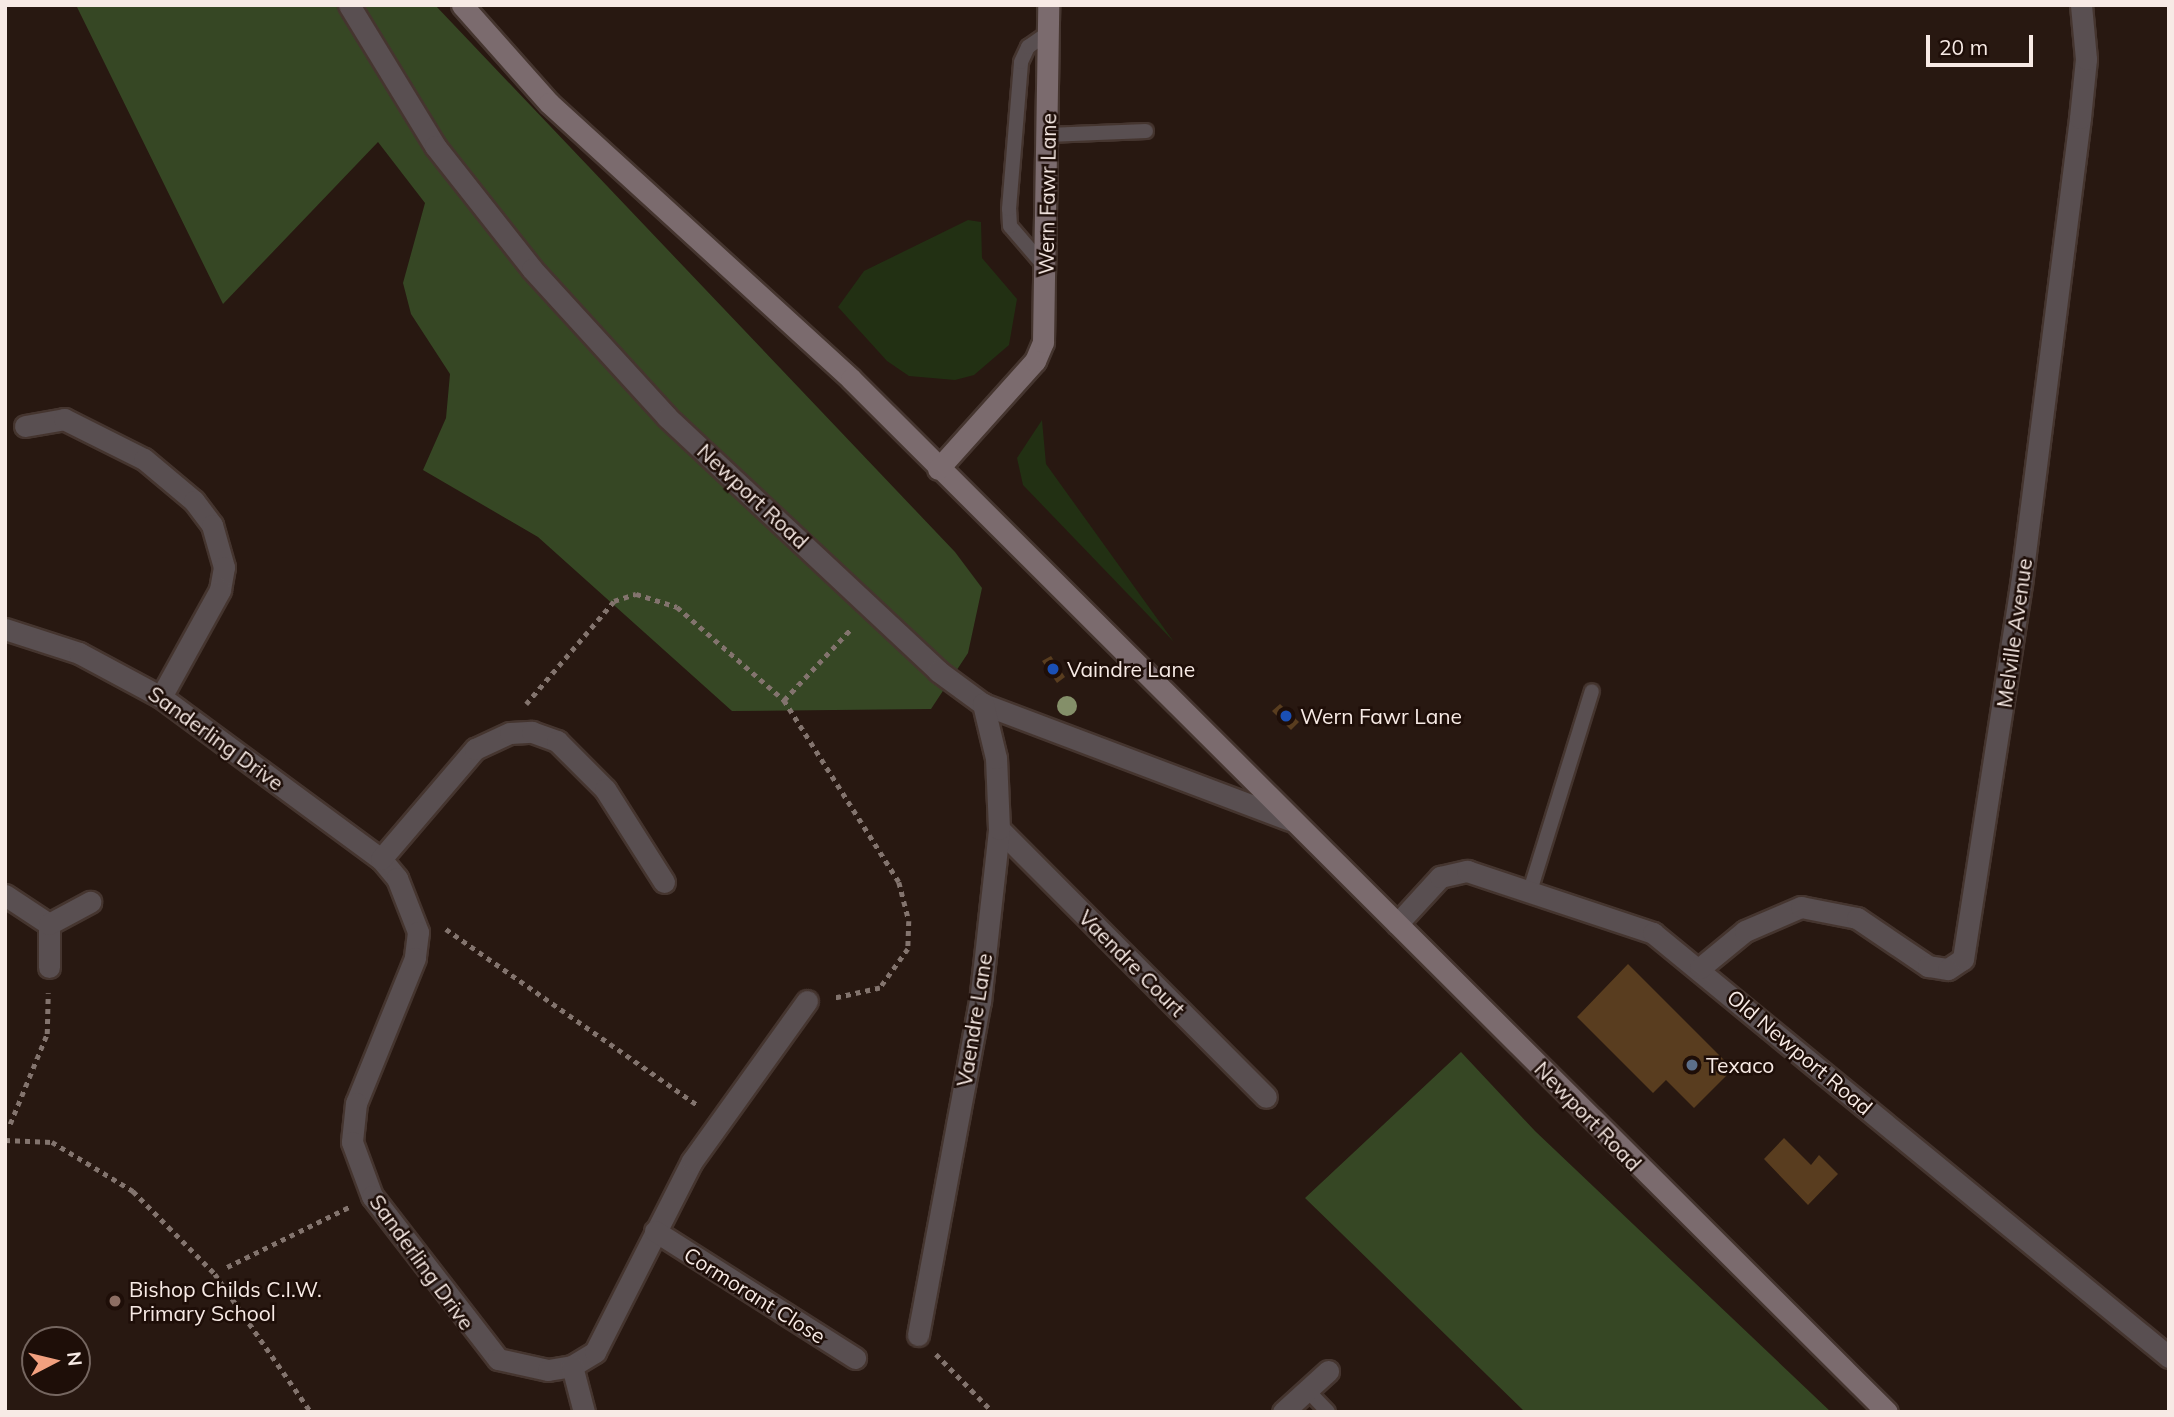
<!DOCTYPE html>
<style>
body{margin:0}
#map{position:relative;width:2174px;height:1417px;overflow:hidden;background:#281811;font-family:Mulish,sans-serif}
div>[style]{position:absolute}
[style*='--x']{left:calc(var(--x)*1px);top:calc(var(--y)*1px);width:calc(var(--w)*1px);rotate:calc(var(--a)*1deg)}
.green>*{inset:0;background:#223013}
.forest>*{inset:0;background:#364724}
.building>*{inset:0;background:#593d1f}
.path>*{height:4.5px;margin-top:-2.25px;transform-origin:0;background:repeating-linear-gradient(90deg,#83746e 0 5px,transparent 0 10px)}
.roads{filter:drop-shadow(2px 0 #45352f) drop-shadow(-2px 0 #45352f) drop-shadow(0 2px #45352f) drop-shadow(0 -2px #45352f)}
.lane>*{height:14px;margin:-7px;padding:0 7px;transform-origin:7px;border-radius:7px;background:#594f51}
.street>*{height:21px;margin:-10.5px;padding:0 10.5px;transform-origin:10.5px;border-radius:10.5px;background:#594f51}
.secondary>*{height:21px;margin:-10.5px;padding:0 10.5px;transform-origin:10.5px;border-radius:10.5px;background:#7b6b6e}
.trees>*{width:20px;height:20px;margin:-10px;border-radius:50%;background:#848f69}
.dots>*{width:19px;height:19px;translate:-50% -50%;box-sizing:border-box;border:4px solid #1e0e08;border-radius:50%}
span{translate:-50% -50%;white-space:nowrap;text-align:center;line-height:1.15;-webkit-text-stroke:5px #1e0e08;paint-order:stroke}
.street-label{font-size:21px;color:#f7eae5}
.poi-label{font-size:21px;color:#f7eae5}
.left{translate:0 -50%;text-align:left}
.frame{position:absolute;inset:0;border:7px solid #f7eae5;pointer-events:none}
.north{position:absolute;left:21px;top:1326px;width:70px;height:70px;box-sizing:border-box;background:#1e0e08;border:2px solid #756660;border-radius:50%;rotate:83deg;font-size:19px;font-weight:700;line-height:28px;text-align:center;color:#f7eae5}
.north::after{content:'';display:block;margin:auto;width:24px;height:32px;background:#f2a07f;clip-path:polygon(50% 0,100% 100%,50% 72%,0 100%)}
.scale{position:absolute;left:1926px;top:35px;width:107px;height:32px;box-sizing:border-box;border:4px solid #f7eae5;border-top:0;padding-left:9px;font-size:21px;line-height:24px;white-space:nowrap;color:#f7eae5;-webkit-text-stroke:5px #1e0e08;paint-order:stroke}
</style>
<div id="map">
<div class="green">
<div style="clip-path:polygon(968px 220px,981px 222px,982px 258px,1017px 299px,1009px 345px,974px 375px,955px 380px,909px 376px,887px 361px,838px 307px,864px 271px)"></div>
<div style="clip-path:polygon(1042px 420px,1046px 464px,1174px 642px,1023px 485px,1017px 458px)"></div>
</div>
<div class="forest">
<div style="clip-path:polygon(76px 5px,435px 5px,955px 552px,982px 588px,968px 653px,931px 709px,732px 711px,538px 537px,423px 470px,446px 418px,450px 374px,411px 314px,403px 283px,425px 203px,378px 142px,223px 304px)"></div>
<div style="clip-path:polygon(1461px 1052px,1535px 1131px,1831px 1412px,1525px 1412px,1305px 1198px)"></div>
</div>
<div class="building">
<div style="clip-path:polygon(1051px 656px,1065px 677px,1057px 683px,1042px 661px)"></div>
<div style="clip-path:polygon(1280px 704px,1299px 722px,1291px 730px,1272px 711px)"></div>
<div style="clip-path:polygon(1628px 964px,1733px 1069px,1694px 1108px,1666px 1080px,1653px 1093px,1577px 1017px)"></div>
<div style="clip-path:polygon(1784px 1138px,1811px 1165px,1819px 1155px,1838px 1174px,1808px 1205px,1764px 1159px)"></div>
</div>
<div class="path">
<div style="--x:784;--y:700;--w:98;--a:-46.7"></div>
<div style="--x:526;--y:704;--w:135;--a:-49.5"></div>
<div style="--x:614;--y:601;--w:23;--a:-18"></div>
<div style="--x:636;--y:594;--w:43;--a:17.6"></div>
<div style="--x:677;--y:607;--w:142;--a:41"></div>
<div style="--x:784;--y:700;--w:215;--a:57.7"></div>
<div style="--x:899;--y:882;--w:40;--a:75.6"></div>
<div style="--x:909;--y:921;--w:28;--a:92"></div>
<div style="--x:908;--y:949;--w:48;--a:125.7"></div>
<div style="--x:880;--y:988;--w:46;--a:167.5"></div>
<div style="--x:446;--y:929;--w:307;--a:35"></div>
<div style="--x:10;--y:1124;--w:97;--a:-67.7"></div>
<div style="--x:47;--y:1034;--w:41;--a:-88.6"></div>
<div style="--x:5;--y:1140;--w:47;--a:2.4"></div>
<div style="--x:52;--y:1142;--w:95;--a:31.2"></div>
<div style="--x:133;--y:1191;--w:117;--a:45.3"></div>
<div style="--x:215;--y:1274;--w:168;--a:55.2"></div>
<div style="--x:227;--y:1267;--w:136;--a:-26.2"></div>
<div style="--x:936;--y:1354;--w:81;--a:45.5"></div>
</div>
<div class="roads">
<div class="lane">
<div style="--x:1048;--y:135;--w:98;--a:-2.3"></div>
<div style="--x:1046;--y:268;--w:55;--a:-130.6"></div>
<div style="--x:1010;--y:226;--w:17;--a:-93"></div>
<div style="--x:1009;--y:209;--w:147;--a:-85.3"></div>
<div style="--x:1021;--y:62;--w:17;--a:-65"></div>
<div style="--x:1028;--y:47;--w:24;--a:-35"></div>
<div style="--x:1530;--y:891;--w:209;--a:-72.8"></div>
<div style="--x:1307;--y:1390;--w:30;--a:46"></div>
</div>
<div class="street">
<div style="--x:349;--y:5;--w:165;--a:58.6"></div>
<div style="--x:435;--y:146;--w:157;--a:51.7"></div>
<div style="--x:532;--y:269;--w:200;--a:47.6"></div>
<div style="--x:667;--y:417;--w:371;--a:43.1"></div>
<div style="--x:938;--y:671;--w:56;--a:36.3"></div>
<div style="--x:983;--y:704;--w:328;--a:20.7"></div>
<div style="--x:25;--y:426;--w:40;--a:-10"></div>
<div style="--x:64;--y:419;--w:89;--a:26.6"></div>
<div style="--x:144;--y:459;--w:65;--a:40"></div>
<div style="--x:194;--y:501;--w:30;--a:53"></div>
<div style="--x:212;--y:525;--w:44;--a:74.1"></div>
<div style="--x:224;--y:567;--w:23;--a:100"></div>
<div style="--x:220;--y:590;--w:122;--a:118.9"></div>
<div style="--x:5;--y:629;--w:78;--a:18"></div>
<div style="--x:79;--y:653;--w:93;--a:28.2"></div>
<div style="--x:161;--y:697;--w:273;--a:36.4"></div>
<div style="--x:381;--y:859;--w:25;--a:50"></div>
<div style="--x:397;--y:878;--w:58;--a:68.7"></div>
<div style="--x:418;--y:932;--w:26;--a:97"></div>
<div style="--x:415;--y:958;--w:157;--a:112.1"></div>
<div style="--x:356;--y:1103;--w:39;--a:96"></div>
<div style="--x:352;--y:1142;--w:58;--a:69.7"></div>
<div style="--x:372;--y:1196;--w:206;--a:52.3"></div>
<div style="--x:498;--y:1359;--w:51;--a:12.4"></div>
<div style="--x:548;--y:1370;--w:24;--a:-9"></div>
<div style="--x:572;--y:1366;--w:27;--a:-31"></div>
<div style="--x:595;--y:1352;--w:214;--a:-63.1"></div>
<div style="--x:692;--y:1161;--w:197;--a:-54.3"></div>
<div style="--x:999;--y:829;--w:378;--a:45.1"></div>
<div style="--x:381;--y:859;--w:145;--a:-49.5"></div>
<div style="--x:475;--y:749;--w:38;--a:-25"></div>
<div style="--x:510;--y:733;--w:22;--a:-3"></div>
<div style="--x:532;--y:732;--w:27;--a:20"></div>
<div style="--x:557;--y:741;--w:68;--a:45"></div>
<div style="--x:605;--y:789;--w:110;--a:57.6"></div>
<div style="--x:5;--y:895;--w:53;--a:33.4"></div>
<div style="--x:49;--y:924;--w:43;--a:90"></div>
<div style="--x:49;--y:924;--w:47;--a:-28.2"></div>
<div style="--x:1397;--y:924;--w:64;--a:-47.5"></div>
<div style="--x:1440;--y:877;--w:28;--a:-13"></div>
<div style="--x:1467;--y:871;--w:196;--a:18.4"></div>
<div style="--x:1653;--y:933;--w:668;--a:39.41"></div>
<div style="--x:1700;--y:968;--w:58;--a:-39.4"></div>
<div style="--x:1745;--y:931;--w:61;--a:-23.2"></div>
<div style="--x:1801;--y:907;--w:57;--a:11.1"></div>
<div style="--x:1857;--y:918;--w:86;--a:34.1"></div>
<div style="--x:1928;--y:966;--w:20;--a:9"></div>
<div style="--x:1948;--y:969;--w:18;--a:-34"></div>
<div style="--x:1963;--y:959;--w:378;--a:-81.2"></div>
<div style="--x:2021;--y:585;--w:471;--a:-82.8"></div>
<div style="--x:2080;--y:118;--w:59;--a:-84.2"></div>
<div style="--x:2086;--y:59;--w:54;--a:-95.3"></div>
<div style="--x:655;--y:1231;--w:237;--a:32.4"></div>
<div style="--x:918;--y:1335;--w:339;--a:-79.5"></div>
<div style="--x:980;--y:1002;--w:174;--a:-83.7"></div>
<div style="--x:999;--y:829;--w:71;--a:-92.4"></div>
<div style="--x:996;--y:758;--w:56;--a:-103.5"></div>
<div style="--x:572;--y:1366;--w:48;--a:75.4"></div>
<div style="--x:1283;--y:1412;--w:61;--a:-42.3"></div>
</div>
<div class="secondary">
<div style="--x:462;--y:5;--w:131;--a:48.4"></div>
<div style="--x:549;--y:103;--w:409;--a:42.4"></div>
<div style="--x:851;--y:379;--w:1463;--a:44.92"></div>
<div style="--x:938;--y:469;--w:145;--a:-48.1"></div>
<div style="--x:1035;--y:361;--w:21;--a:-67"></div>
<div style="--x:1043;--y:342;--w:337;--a:-89.1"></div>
</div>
</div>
<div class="trees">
<div style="left:1067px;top:706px"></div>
</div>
<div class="dots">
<div style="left:1053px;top:669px;background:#1a4fb4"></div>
<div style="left:1286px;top:716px;background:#1a4fb4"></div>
<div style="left:1692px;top:1065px;background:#5c6f8a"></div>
<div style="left:115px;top:1301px;background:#8d6e63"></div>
</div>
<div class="street-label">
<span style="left:1047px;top:194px;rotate:-89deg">Wern Fawr Lane</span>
<span style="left:753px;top:496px;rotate:43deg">Newport Road</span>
<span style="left:2014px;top:633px;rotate:-82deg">Melville Avenue</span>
<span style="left:216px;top:738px;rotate:36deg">Sanderling Drive</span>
<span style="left:1132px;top:963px;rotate:45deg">Vaendre Court</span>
<span style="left:974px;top:1020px;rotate:-81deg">Vaendre Lane</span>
<span style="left:1800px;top:1052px;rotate:40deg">Old Newport Road</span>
<span style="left:1588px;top:1116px;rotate:46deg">Newport Road</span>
<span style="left:422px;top:1262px;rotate:54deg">Sanderling Drive</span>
<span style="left:755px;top:1295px;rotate:32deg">Cormorant Close</span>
</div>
<div class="poi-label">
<span class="left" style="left:1067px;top:669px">Vaindre Lane</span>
<span class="left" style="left:1300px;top:716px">Wern Fawr Lane</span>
<span class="left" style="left:1706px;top:1065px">Texaco</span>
<span class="left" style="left:129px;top:1301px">Bishop Childs C.I.W.<br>Primary School</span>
</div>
<div class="frame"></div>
<div class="north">N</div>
<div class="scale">20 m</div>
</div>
